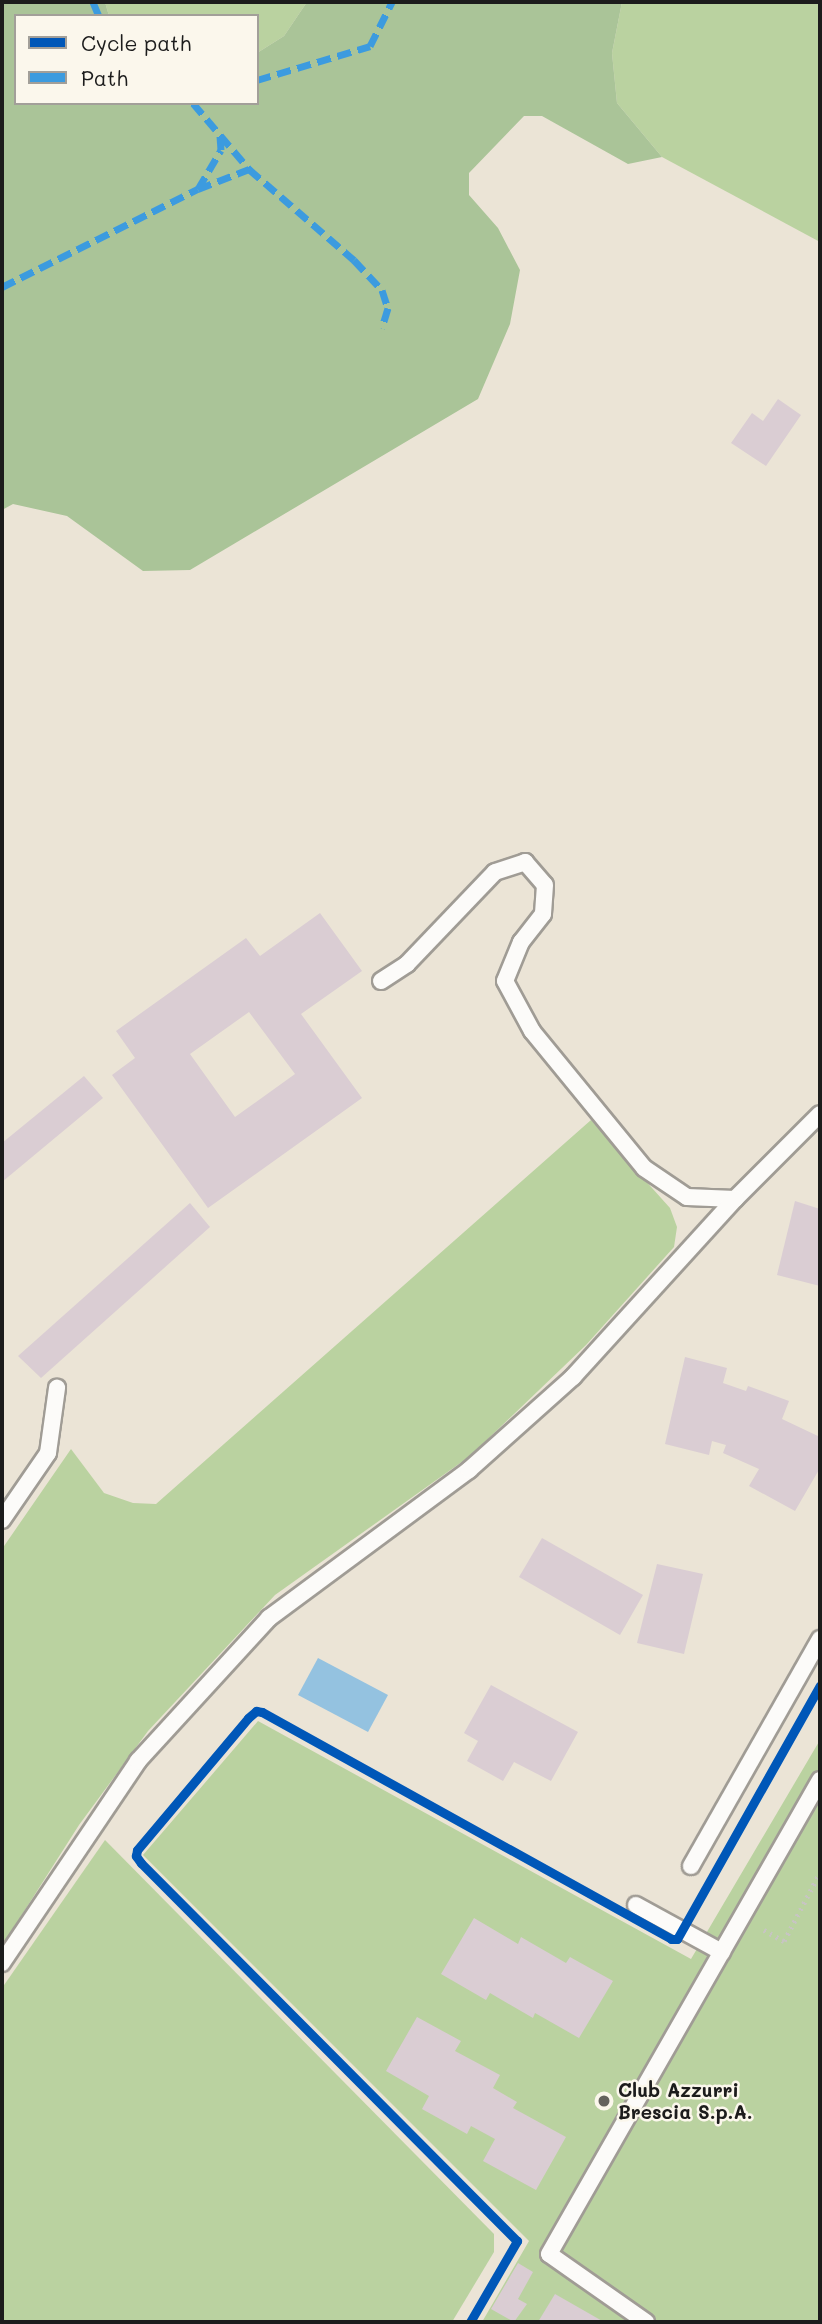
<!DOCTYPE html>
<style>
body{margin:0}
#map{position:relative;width:822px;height:2324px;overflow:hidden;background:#ebe4d6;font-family:Mali,sans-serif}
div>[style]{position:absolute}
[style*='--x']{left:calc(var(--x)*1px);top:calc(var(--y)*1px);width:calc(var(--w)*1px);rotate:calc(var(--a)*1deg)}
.green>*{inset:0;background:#bad2a0}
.forest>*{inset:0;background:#aac498}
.water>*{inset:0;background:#94c2e0}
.building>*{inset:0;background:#dacdd3}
.path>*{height:4.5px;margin-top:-2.25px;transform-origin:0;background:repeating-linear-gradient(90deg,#c7c5c2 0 2px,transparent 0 7px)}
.roads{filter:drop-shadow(2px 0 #a09c95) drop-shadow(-2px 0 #a09c95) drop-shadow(0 2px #a09c95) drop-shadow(0 -2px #a09c95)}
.service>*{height:16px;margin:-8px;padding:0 8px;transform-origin:8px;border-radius:8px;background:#fcfbf9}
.quiet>*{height:7px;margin-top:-3.5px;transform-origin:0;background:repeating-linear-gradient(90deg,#3c9bdf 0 14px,transparent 0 21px)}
.cycleway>*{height:9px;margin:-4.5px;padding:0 4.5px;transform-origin:4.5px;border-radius:4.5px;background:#0057b8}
.dots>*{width:19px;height:19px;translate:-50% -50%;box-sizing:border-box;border:4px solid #fbf7ec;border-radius:50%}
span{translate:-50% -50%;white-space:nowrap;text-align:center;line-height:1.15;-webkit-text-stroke:5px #fbf7ec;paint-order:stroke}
.poi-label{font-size:19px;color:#1c1c1c;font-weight:700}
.left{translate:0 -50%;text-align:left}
.frame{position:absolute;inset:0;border:4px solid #1c1c1c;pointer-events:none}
.legend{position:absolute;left:14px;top:14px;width:245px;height:91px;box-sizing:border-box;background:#fbf7ec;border:2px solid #a29f99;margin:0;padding:9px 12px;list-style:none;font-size:21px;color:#1c1c1c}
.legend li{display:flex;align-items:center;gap:14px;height:35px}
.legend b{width:35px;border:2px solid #a29f99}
</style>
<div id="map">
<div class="green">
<div style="clip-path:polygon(105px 2px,307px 2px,284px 36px,257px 53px,257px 16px,109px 16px)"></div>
<div style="clip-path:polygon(622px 2px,820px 2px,820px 242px,662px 157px,617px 103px,612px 53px)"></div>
<div style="clip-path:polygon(591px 1120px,670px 1208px,677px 1227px,674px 1247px,586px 1345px,470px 1456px,275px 1595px,148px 1731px,79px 1825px,2px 1946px,2px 1549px,71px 1449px,104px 1493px,133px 1503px,156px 1504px)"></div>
<div style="clip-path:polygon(258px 1721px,691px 1959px,820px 1740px,820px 2322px,482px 2322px,529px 2241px,143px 1855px)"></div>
<div style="clip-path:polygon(105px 1840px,494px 2234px,494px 2252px,452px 2322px,2px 2322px,2px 1988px)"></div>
</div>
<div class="forest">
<div style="clip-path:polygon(2px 2px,105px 2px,109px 16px,16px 16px,16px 103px,257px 103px,257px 53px,284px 36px,307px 2px,622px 2px,612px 53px,617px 103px,662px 157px,628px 164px,542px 116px,524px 116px,469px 173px,469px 195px,498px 228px,520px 270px,510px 324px,478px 399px,190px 570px,143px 571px,67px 516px,13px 504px,2px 510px)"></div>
</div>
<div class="water">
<div style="clip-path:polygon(318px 1658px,388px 1695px,368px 1732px,298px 1695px)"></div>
</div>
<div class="building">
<div style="clip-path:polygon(778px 399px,801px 415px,766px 466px,731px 443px,752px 413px,763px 421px)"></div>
<div style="clip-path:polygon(evenodd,320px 913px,362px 971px,301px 1014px,362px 1098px,208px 1208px,112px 1075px,135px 1058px,116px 1031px,246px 938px,260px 956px,320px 913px,249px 1012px,295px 1074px,235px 1117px,190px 1054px,249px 1012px)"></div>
<div style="clip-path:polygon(84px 1076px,103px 1098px,2px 1182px,2px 1143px)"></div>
<div style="clip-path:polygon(795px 1201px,820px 1209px,820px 1286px,777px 1275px)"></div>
<div style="clip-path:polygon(190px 1203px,210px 1227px,41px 1378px,18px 1356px)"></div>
<div style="clip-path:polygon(685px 1357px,727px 1368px,723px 1383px,746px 1391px,748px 1386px,789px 1401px,782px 1419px,820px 1437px,820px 1468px,795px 1511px,749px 1486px,759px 1469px,723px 1453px,726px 1445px,712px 1441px,709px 1455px,665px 1444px)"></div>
<div style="clip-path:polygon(542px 1538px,643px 1595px,620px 1635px,519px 1577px)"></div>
<div style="clip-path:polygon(657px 1564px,703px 1574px,684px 1654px,637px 1643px)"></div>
<div style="clip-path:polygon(491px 1685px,578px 1732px,551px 1781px,514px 1762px,503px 1781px,467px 1761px,478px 1741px,464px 1733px)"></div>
<div style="clip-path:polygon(474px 1918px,518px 1944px,521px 1937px,566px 1963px,570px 1957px,613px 1981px,579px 2038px,535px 2013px,533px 2018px,490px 1993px,486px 2000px,441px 1974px)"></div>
<div style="clip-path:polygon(417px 2017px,461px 2041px,455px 2051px,500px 2075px,493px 2088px,517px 2102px,513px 2108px,566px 2137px,536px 2190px,483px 2161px,495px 2139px,471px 2126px,467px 2134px,422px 2109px,429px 2096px,386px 2071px)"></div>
<div style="clip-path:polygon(518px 2263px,533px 2272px,518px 2299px,527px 2304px,514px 2322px,491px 2309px)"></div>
<div style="clip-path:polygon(555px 2294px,604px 2322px,538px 2322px)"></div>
</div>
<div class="path">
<div style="--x:764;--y:1930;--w:23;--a:29"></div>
<div style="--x:784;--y:1941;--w:78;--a:-62.4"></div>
</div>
<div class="roads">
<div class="service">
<div style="--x:381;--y:981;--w:31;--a:-33"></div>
<div style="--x:407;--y:964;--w:127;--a:-46.3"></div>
<div style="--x:495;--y:872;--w:32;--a:-18"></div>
<div style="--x:525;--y:862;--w:30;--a:49"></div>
<div style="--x:545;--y:885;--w:29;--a:94"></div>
<div style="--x:543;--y:914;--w:36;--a:128"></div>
<div style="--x:521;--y:942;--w:42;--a:112.3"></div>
<div style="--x:505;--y:981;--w:57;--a:61.6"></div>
<div style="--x:532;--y:1031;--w:177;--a:50.7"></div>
<div style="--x:644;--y:1168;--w:52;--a:34"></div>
<div style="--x:687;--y:1197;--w:48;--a:2.4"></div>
<div style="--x:735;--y:1199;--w:120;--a:-45"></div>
<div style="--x:2;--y:1520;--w:81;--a:-55.5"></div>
<div style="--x:48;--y:1453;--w:66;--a:-82.1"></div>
<div style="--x:691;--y:1866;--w:261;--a:-60.4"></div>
<div style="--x:636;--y:1905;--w:98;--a:28.7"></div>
<div style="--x:2;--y:1963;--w:244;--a:-56"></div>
<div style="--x:138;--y:1761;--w:194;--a:-47.5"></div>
<div style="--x:269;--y:1618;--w:249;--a:-36.5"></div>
<div style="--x:469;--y:1470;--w:140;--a:-41.8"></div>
<div style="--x:573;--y:1377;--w:241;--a:-47.7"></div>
<div style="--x:646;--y:2322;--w:118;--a:-145"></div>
<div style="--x:549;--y:2254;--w:546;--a:-60.24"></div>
</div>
</div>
<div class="quiet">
<div style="--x:93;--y:2;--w:15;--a:67"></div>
<div style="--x:257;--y:80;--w:118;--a:-16.7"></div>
<div style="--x:370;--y:46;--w:49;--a:-63.4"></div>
<div style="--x:193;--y:103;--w:87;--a:49.7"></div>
<div style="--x:249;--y:169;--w:139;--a:40.9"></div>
<div style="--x:354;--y:260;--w:41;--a:47"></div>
<div style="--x:382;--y:290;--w:19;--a:72"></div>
<div style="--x:388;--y:308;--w:21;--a:107"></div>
<div style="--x:198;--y:189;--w:45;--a:-59.5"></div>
<div style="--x:221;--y:150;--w:14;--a:-94"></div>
<div style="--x:2;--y:287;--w:219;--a:-26.6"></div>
<div style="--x:198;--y:189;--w:55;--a:-21.4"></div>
</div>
<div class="cycleway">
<div style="--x:470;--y:2322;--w:94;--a:-59.9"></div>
<div style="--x:517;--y:2241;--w:533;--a:-134.85"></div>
<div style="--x:141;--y:1863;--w:9;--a:-126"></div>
<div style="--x:136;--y:1856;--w:6;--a:-81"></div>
<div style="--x:137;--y:1850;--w:172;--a:-49.9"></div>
<div style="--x:248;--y:1718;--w:11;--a:-41"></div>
<div style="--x:256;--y:1711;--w:6;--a:9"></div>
<div style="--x:262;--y:1712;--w:468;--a:29"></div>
<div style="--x:671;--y:1939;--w:6;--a:0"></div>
<div style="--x:677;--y:1939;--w:291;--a:-60.6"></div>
</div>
<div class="dots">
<div style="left:604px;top:2101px;background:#64625d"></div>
</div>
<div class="poi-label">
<span class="left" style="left:618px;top:2101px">Club Azzurri<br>Brescia S.p.A.</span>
</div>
<div class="frame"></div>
<ul class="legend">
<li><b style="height:9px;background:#0057b8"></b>Cycle path</li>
<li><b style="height:9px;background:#3c9bdf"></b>Path</li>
</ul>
</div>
